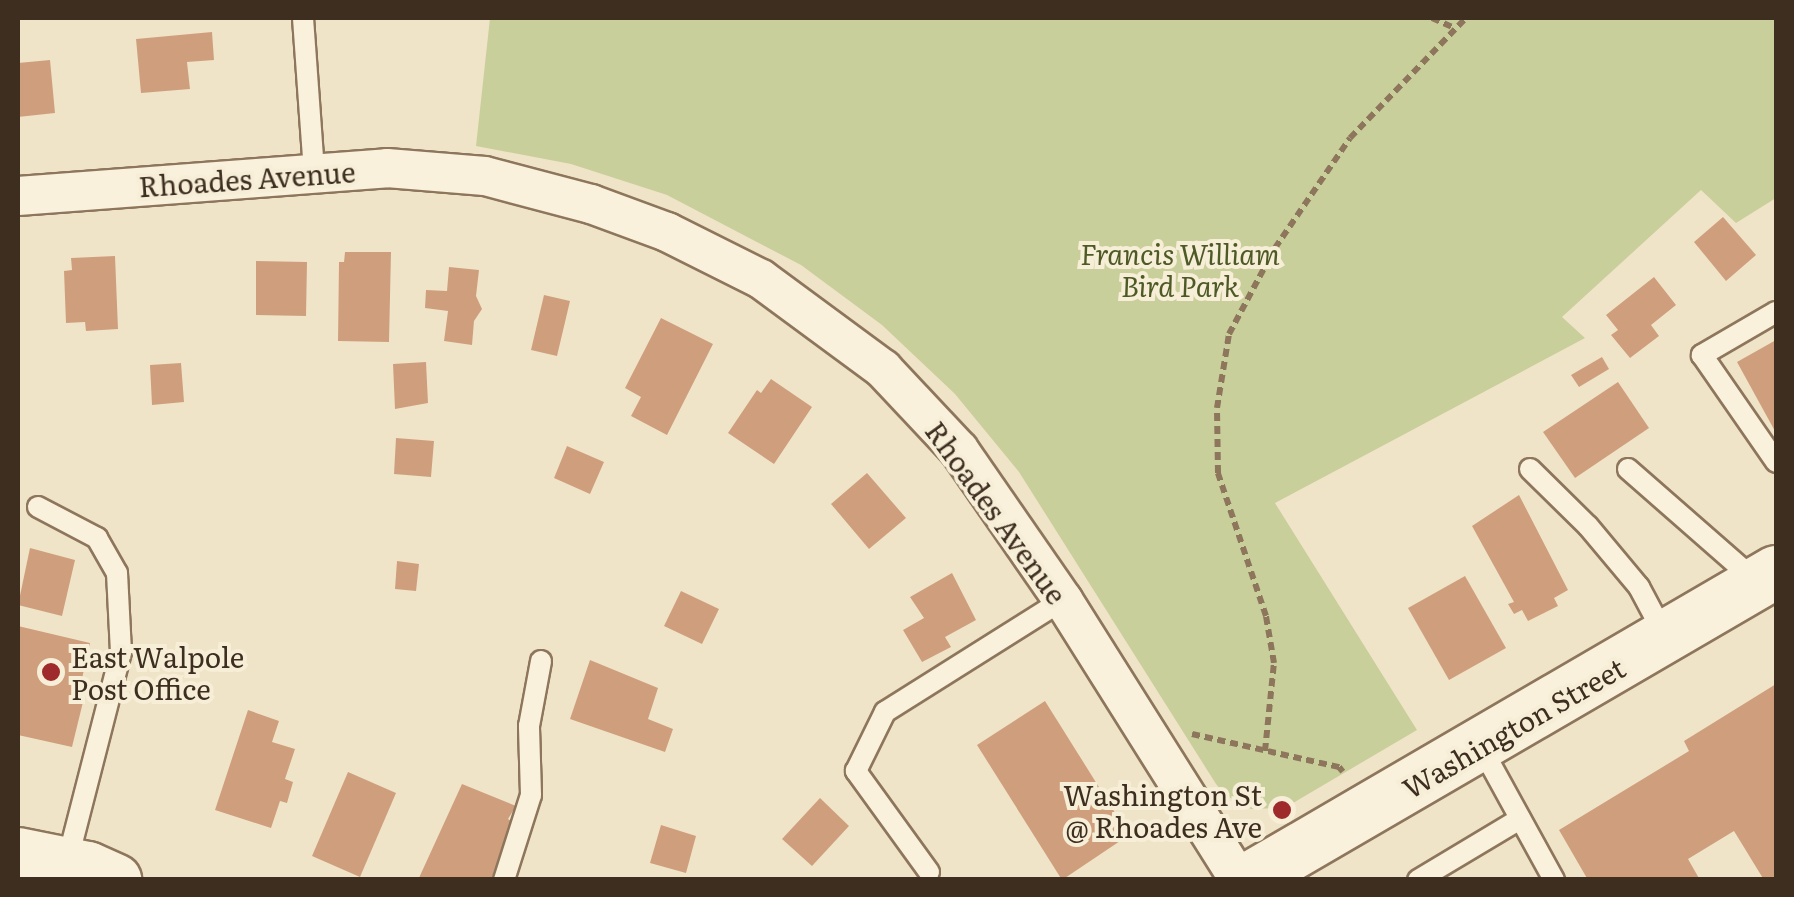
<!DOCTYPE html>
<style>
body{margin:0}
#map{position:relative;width:1794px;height:897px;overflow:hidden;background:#f0e4c8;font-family:Literata,serif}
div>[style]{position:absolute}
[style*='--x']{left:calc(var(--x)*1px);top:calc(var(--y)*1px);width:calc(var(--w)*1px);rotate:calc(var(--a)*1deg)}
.green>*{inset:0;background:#c9cf9b}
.building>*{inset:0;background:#cf9f7d}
.path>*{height:6px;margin-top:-3px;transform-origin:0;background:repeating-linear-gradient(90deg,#8d765c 0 8px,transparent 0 13px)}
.roads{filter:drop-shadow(2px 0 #8d765c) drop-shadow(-2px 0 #8d765c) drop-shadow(0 2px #8d765c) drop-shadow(0 -2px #8d765c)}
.service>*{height:20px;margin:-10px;padding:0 10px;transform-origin:10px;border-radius:10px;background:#faf1dc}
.minor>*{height:38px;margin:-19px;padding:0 19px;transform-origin:19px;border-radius:19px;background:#faf1dc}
.secondary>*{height:52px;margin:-26px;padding:0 26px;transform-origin:26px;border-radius:26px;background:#faf1dc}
.dots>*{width:28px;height:28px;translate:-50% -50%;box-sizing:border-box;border:5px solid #f7eed8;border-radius:50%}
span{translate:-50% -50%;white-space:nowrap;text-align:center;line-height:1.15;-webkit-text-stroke:8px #f7eed8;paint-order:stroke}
.street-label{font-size:28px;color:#3d2e20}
.park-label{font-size:28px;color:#4d5a26;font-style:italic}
.poi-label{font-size:28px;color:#3d2e20}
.left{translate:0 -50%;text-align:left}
.right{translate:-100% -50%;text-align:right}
.frame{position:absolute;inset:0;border:20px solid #3d2e20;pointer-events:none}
</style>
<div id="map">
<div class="green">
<div style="clip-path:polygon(490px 18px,1776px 18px,1776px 198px,1736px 223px,1701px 190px,1562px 317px,1585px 338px,1275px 503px,1417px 730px,1293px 803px,1280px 808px,1251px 809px,1225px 795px,1216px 784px,1019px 472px,955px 394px,882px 325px,801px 265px,667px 195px,571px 164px,476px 146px)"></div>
</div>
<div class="building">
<div style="clip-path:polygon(212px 32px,214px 60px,187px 62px,190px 89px,141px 93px,136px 39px)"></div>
<div style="clip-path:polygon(50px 60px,55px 113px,18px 117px,18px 63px)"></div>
<div style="clip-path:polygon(1723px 217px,1756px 255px,1726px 281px,1694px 242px)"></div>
<div style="clip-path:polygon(345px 252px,391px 252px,389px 342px,338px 341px,339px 262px,344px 262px)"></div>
<div style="clip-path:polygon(115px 256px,118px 329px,86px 331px,85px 322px,66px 323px,64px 271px,72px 270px,71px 258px)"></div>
<div style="clip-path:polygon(256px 261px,307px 262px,306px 316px,256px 315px)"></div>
<div style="clip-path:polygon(449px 267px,479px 270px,476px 296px,482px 309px,474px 321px,472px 345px,444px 341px,448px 311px,425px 308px,426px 290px,447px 291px)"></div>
<div style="clip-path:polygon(1654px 277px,1676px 305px,1651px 325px,1659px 336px,1630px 358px,1611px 335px,1618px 330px,1606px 315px)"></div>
<div style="clip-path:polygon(544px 295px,570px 301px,557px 356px,531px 350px)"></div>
<div style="clip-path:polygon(661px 318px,713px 344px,667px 435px,631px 416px,641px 397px,625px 388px)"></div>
<div style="clip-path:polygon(1776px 340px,1776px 433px,1737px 362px)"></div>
<div style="clip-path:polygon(1602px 357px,1609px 369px,1579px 387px,1571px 375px)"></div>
<div style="clip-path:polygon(426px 362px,428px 403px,395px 409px,393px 364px)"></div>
<div style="clip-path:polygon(181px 363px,184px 402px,152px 405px,150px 365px)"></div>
<div style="clip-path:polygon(771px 379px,812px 407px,774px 464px,728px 433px,757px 390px,761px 393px)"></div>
<div style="clip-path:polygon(1618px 382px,1649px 428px,1575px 478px,1543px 432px)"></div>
<div style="clip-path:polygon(396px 438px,434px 441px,431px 477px,394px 474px)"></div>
<div style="clip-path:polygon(567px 446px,604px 462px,590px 494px,554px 478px)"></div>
<div style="clip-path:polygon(867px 473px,906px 518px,869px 549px,831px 504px)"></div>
<div style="clip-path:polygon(1519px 495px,1568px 590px,1554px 598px,1558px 606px,1528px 621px,1522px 610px,1514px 614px,1508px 604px,1514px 602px,1472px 526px)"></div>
<div style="clip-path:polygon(30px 548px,75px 560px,62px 616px,18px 605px)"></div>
<div style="clip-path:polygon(397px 561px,419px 564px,416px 591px,395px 589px)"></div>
<div style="clip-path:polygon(952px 573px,976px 620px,945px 637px,951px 647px,922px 662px,903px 630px,924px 618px,910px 597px)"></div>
<div style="clip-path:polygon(1465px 576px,1506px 648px,1449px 680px,1408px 608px)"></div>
<div style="clip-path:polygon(681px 591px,719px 609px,702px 644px,664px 626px)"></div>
<div style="clip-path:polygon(18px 626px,90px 643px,77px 701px,83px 702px,72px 747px,18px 735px)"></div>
<div style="clip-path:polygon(590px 660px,658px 688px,648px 719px,673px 729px,665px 752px,570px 719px)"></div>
<div style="clip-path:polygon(1776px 684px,1776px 880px,1764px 880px,1734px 831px,1688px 859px,1700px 880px,1588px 880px,1559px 830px,1689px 751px,1684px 741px)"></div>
<div style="clip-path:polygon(1045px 701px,1129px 835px,1062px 880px,977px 745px)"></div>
<div style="clip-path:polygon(248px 710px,279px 721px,272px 742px,295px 749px,285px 779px,293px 782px,287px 803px,280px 801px,271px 828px,215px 810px)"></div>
<div style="clip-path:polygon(348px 772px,396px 793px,360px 877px,312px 856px)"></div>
<div style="clip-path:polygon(462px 784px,516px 806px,508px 819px,514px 823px,491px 880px,418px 880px)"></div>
<div style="clip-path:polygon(820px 798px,849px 826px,812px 866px,782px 839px)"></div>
<div style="clip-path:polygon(661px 825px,696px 836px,686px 873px,650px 863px)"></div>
</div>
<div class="path">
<div style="--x:1432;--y:18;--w:24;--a:24"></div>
<div style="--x:1192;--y:734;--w:151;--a:12.7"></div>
<div style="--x:1339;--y:767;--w:6;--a:51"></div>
<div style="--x:1265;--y:751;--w:88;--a:-84.2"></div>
<div style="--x:1274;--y:663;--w:48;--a:-99.7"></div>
<div style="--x:1266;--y:616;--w:151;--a:-108.6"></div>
<div style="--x:1218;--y:473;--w:65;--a:-90.9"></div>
<div style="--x:1217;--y:408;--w:75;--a:-80.8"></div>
<div style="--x:1229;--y:334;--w:98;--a:-61.9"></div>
<div style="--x:1275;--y:248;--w:133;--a:-55.7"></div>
<div style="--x:1350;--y:138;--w:167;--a:-46"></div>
</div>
<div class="roads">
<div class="service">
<div style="--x:303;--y:18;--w:155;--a:85.9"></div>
<div style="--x:1776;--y:312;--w:86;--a:149.8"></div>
<div style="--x:1702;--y:355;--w:130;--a:55.3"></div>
<div style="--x:1530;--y:469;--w:81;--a:44.5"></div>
<div style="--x:1588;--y:526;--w:80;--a:50.1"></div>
<div style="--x:1639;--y:587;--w:55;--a:62"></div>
<div style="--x:1628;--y:469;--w:171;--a:41.2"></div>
<div style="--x:38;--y:507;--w:67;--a:27.7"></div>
<div style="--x:97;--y:538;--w:40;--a:60.3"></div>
<div style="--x:117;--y:573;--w:79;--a:87.1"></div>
<div style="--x:121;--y:652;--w:217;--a:104.4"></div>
<div style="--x:1481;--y:747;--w:152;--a:61.2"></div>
<div style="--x:929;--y:872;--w:125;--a:-125.9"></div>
<div style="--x:856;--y:771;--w:66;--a:-63.8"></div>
<div style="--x:885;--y:712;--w:210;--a:-32.2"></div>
<div style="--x:504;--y:880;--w:89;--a:-72.4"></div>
<div style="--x:531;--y:795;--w:69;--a:-91.7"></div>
<div style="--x:529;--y:726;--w:66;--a:-79.5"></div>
<div style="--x:1418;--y:880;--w:119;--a:-30.9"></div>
</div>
<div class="minor">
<div style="--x:18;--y:196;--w:370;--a:-4.3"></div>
<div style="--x:387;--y:168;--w:98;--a:4.7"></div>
<div style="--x:485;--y:176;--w:110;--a:14.8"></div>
<div style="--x:591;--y:204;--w:81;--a:20.2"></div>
<div style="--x:667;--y:232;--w:105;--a:26.6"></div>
<div style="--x:761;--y:279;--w:152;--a:36.4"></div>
<div style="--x:883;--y:369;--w:111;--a:46.8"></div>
<div style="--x:959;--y:450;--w:183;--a:55.3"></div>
<div style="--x:1063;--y:600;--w:331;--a:57.8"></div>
</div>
<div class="secondary">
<div style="--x:18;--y:854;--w:71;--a:11.3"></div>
<div style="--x:88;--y:868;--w:30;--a:24"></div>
<div style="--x:1247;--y:880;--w:612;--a:-30.21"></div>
</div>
</div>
<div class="dots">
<div style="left:51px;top:672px;background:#9e2a2b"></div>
<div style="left:1282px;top:810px;background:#9e2a2b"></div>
</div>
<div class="street-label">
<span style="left:247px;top:178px;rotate:-4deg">Rhoades Avenue</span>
<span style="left:997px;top:512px;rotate:54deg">Rhoades Avenue</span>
<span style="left:1513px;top:727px;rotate:-30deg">Washington Street</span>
</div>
<div class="park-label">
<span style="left:1180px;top:269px">Francis William<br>Bird Park</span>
</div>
<div class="poi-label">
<span class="left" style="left:71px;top:672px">East Walpole<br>Post Office</span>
<span class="right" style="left:1262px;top:810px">Washington St<br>@ Rhoades Ave</span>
</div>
<div class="frame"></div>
</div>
